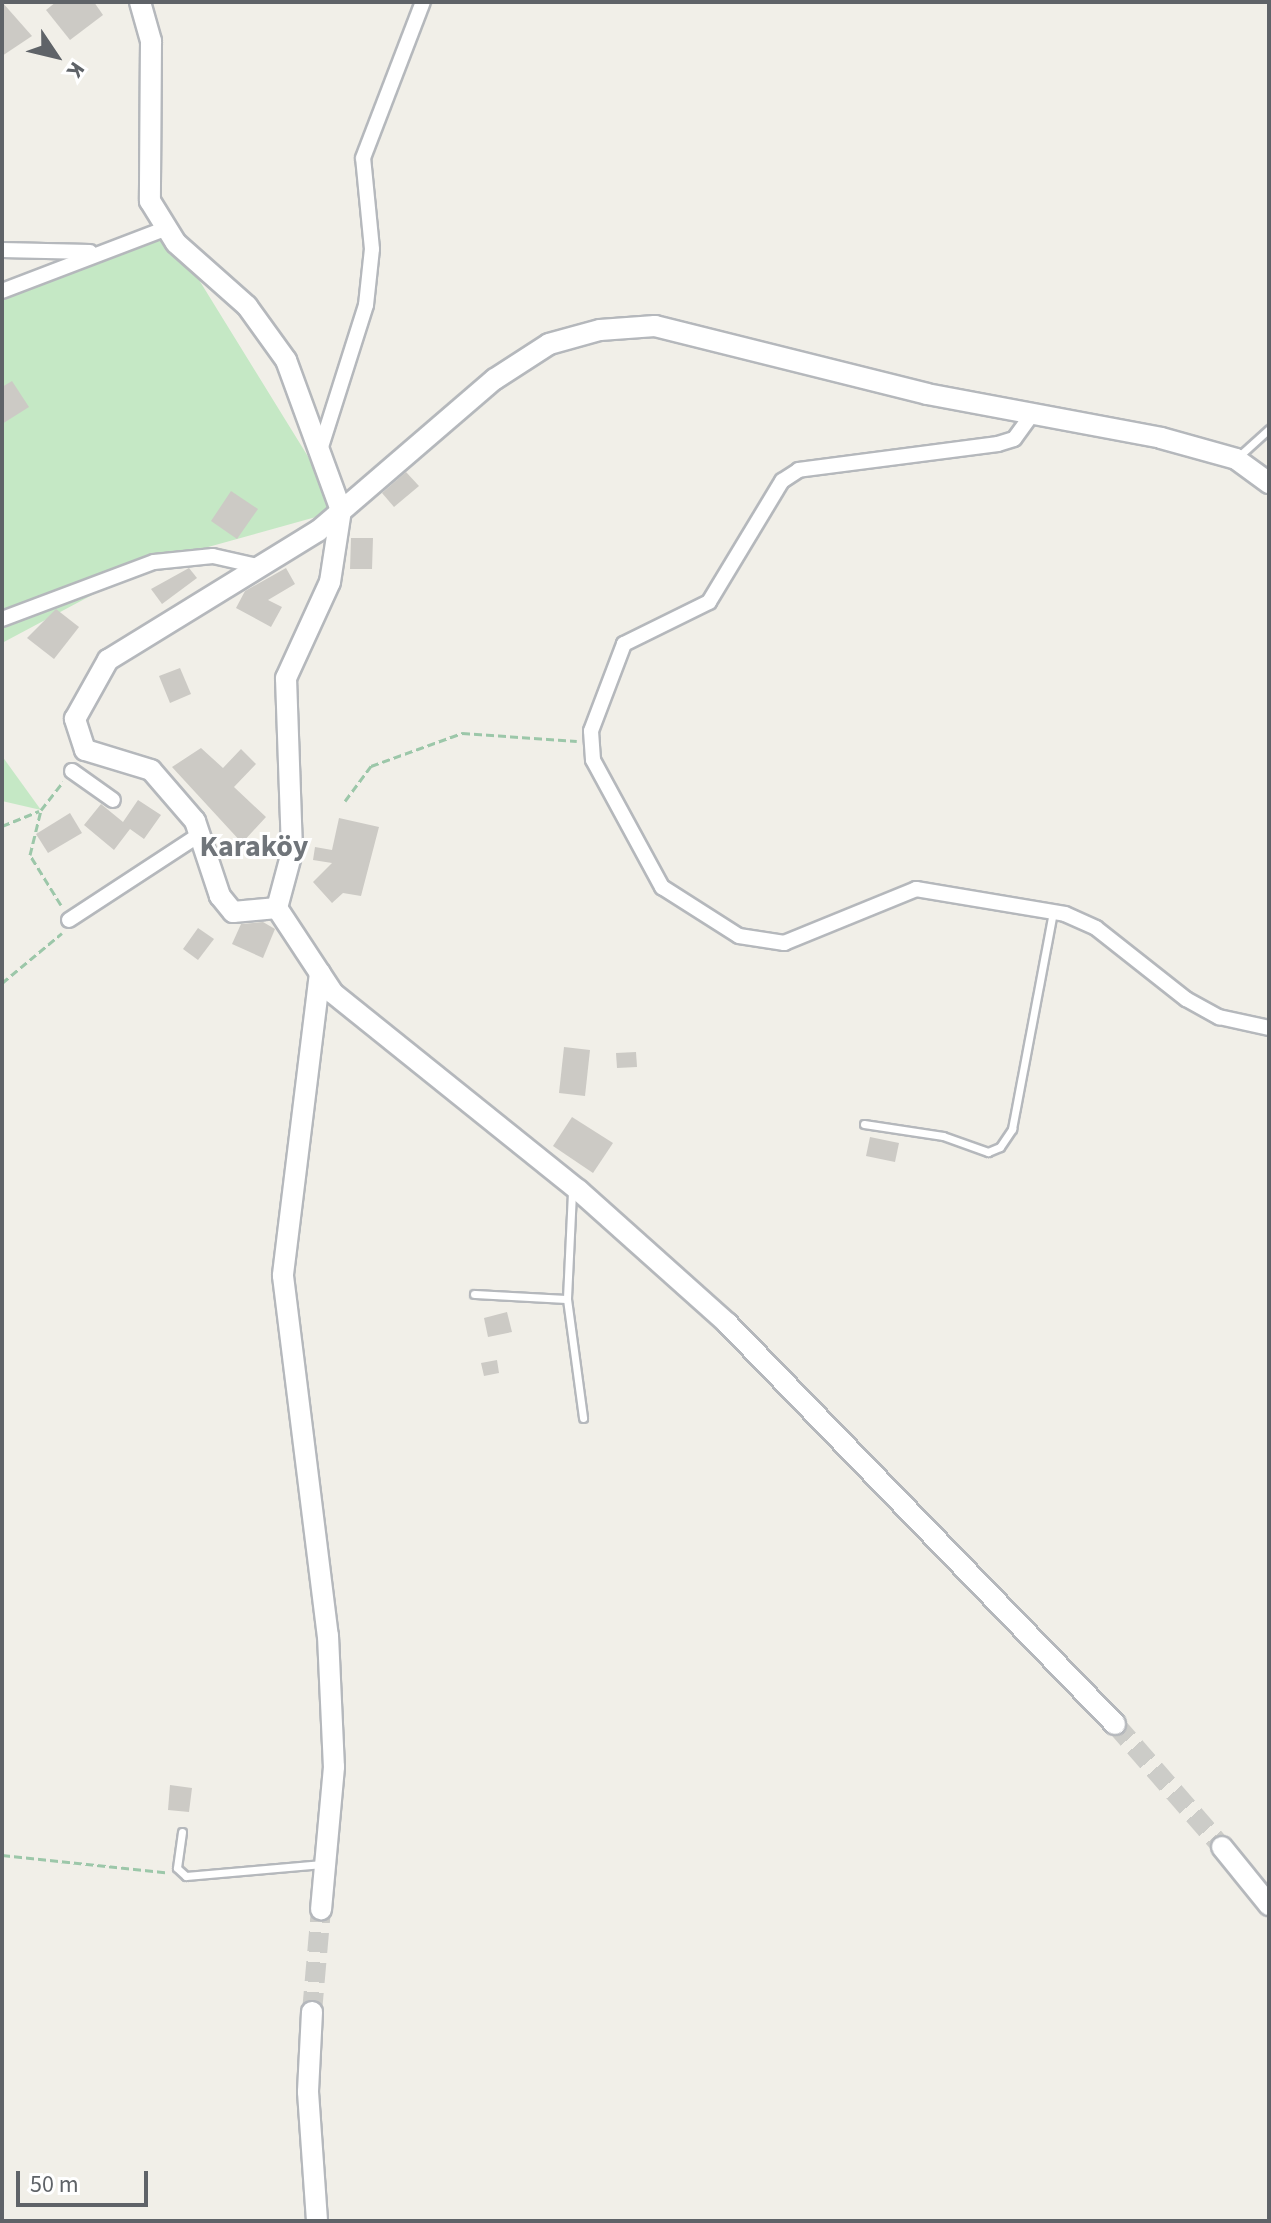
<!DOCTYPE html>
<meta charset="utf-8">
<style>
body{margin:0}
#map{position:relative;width:1271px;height:2223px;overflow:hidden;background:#f1efe8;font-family:"Source Sans 3",sans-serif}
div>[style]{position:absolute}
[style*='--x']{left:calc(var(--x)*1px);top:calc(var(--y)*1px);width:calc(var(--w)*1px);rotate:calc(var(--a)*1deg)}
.green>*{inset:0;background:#c5e8c5}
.building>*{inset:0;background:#cccac5}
.secondary-tunnel>*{height:20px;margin-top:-10px;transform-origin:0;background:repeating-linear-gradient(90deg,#ccccc8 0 20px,transparent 0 30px)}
.path>*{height:3px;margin-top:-1.5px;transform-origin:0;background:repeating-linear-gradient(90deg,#9cc7a9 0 8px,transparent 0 12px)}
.roads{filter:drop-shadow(2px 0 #b5b8bc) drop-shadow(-2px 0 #b5b8bc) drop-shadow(0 2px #b5b8bc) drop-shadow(0 -2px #b5b8bc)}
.lane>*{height:7px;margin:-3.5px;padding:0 3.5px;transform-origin:3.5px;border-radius:3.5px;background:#fff}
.street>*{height:14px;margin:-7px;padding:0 7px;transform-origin:7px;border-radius:7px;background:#fff}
.secondary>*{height:20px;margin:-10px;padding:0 10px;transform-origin:10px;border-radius:10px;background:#fff}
span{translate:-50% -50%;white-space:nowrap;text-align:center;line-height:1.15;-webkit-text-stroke:6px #fff;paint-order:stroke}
.quarter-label{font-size:30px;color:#70757a;font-weight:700}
.frame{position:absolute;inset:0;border:4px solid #5f6368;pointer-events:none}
.north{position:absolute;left:16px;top:16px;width:80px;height:80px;-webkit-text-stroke:6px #fff;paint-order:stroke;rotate:125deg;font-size:22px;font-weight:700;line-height:32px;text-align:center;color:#5f6368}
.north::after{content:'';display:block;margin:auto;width:28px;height:36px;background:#5f6368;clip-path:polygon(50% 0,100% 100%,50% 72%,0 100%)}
.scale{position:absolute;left:16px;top:2171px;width:132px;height:36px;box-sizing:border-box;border:4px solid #5f6368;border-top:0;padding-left:10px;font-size:24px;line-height:28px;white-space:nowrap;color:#5f6368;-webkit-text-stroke:6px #fff;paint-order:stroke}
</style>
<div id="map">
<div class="green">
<div style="clip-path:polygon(167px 228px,341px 510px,154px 562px,2px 643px,2px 294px)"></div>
<div style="clip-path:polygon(2px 756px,41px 810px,2px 801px)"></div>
</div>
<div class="building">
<div style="clip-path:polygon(2px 2px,32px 36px,2px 56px)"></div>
<div style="clip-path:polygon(56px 2px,94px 2px,103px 15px,70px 40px,46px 10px)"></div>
<div style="clip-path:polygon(12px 381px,29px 407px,2px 424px,2px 387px)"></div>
<div style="clip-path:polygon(406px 472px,419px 486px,394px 507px,382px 493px)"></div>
<div style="clip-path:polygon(231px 491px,258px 509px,237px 539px,211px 521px)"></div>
<div style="clip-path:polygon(351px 538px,373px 538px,372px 569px,350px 569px)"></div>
<div style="clip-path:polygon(189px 568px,197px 578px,162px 604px,151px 589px)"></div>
<div style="clip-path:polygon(286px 568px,295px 584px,268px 600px,282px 607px,271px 627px,236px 608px,245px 591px)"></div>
<div style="clip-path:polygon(56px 609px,79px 627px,54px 659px,27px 638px)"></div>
<div style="clip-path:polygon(180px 668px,191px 694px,170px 703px,159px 676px)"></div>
<div style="clip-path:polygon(201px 748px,223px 768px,241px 749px,256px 764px,234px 787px,266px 817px,242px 843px,172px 767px)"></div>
<div style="clip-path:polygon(138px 800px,161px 815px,144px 839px,130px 829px,114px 850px,84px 825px,101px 804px,123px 822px)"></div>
<div style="clip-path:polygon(70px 813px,82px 833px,48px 853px,36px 834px)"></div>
<div style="clip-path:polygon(339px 818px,379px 827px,361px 896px,343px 893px,332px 903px,313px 882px,332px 863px,313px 860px,315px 847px,332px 850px)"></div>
<div style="clip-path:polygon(263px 922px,275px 929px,263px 958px,232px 944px,241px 924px)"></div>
<div style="clip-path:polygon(198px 928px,214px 939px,198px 960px,183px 949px)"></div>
<div style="clip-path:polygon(564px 1047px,590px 1050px,585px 1096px,559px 1093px)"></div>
<div style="clip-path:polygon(636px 1052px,637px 1067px,617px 1068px,616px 1053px)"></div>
<div style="clip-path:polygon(572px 1117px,613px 1143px,593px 1173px,553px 1146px)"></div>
<div style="clip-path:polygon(870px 1137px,899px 1143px,895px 1162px,866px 1156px)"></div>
<div style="clip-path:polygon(507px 1312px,512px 1332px,488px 1337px,484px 1318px)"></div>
<div style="clip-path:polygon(497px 1360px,499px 1373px,484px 1376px,481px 1363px)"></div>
<div style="clip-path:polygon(170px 1785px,192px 1788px,189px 1812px,168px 1810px)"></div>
</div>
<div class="secondary-tunnel">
<div style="--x:1115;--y:1724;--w:163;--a:49"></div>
<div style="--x:312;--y:2012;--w:103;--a:-85"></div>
</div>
<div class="path">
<div style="--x:345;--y:801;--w:44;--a:-53.4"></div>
<div style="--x:371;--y:766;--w:97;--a:-19.9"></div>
<div style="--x:462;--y:733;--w:115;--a:4"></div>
<div style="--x:2;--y:826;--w:40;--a:-22"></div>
<div style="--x:61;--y:905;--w:59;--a:-121.8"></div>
<div style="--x:30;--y:855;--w:46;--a:-76.3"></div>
<div style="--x:41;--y:810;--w:36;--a:-52"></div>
<div style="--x:2;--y:983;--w:78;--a:-39.8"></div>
<div style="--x:2;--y:1855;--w:164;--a:6"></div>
</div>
<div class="roads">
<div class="lane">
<div style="--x:1238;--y:457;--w:42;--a:-42.1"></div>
<div style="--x:864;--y:1124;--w:80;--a:8.6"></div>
<div style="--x:943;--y:1136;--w:48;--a:19.6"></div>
<div style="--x:988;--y:1152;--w:13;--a:-23"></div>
<div style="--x:1000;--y:1147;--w:22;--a:-56"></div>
<div style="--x:1012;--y:1129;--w:221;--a:-79.3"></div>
<div style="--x:572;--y:1192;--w:107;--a:92.7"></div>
<div style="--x:567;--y:1299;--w:120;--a:82.3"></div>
<div style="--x:474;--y:1294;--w:93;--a:3.1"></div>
<div style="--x:182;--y:1832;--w:36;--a:98"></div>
<div style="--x:177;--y:1868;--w:12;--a:42"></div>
<div style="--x:186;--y:1876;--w:137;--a:-5"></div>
</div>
<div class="street">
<div style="--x:2;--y:250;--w:88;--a:1.3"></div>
<div style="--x:2;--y:291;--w:177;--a:-20.9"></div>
<div style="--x:1033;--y:413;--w:32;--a:126"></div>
<div style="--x:1014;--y:439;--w:17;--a:163"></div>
<div style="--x:998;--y:444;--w:201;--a:172.6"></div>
<div style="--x:799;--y:470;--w:20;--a:147"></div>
<div style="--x:782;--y:481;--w:141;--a:121.1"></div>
<div style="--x:709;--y:602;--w:95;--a:153.7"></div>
<div style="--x:624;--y:644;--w:93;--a:110.8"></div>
<div style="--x:591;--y:731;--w:29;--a:86"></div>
<div style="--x:593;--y:760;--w:145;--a:61.5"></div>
<div style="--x:662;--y:887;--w:91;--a:32.5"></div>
<div style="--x:739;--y:936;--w:46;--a:8.8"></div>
<div style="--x:784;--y:943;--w:143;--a:-22.2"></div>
<div style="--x:916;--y:889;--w:151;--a:9.5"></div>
<div style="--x:1065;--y:914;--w:34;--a:24"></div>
<div style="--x:1096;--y:928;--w:115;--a:38.3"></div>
<div style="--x:1186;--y:999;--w:38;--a:29"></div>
<div style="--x:1219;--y:1017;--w:51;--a:12.4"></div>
<div style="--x:321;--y:447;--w:149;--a:-72.4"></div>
<div style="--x:366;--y:305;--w:56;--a:-83.9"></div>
<div style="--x:372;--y:249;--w:91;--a:-95.6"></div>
<div style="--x:363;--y:158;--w:167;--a:-69"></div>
<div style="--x:2;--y:619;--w:162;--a:-20.6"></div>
<div style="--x:154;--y:562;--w:59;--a:-5.8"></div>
<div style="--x:213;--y:556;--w:50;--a:12.7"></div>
<div style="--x:72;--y:771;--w:50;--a:35.3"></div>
<div style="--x:69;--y:920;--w:155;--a:-33.2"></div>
</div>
<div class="secondary">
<div style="--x:140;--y:2;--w:41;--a:74.2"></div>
<div style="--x:151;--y:41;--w:160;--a:90.4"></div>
<div style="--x:150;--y:201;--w:49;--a:58.2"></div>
<div style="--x:176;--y:243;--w:95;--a:41.6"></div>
<div style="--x:247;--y:306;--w:67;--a:54.2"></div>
<div style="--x:286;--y:360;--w:160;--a:69.9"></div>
<div style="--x:341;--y:510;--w:73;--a:98.7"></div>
<div style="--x:330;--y:582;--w:106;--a:114.6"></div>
<div style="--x:286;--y:678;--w:174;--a:88"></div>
<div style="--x:292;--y:852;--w:58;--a:105"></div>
<div style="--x:320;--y:973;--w:305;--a:97"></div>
<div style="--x:283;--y:1276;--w:363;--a:82.9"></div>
<div style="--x:328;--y:1636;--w:131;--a:87.4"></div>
<div style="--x:334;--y:1767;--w:143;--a:95.2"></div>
<div style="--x:1115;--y:1724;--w:558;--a:-134.06"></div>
<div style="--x:727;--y:1323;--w:200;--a:-138.2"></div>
<div style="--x:578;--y:1190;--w:314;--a:-141.2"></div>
<div style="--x:333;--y:993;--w:102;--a:-123.4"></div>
<div style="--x:277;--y:908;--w:44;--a:174.8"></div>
<div style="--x:233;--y:912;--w:21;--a:-129"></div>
<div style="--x:220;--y:896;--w:79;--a:-108.4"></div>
<div style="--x:195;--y:821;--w:67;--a:-130.8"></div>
<div style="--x:151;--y:770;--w:69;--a:-163.1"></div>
<div style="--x:85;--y:750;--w:33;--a:-108"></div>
<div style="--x:75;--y:719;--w:68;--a:-60.8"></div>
<div style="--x:108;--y:660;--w:246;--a:-31.6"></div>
<div style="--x:318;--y:531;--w:233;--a:-40.7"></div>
<div style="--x:495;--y:379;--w:64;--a:-32.9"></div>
<div style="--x:549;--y:344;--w:53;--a:-15.4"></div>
<div style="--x:600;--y:330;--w:55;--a:-4.2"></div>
<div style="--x:655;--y:326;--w:280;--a:14"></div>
<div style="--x:927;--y:394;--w:238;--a:10.6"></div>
<div style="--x:1161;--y:438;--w:78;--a:15.6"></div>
<div style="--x:1236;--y:459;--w:41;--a:36"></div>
<div style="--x:1222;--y:1847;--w:75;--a:51"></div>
<div style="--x:312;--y:2012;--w:80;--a:92.9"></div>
<div style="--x:308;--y:2092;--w:129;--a:86"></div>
</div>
</div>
<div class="quarter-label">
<span style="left:254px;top:847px">Karaköy</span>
</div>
<div class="frame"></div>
<div class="north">K</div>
<div class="scale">50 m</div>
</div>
